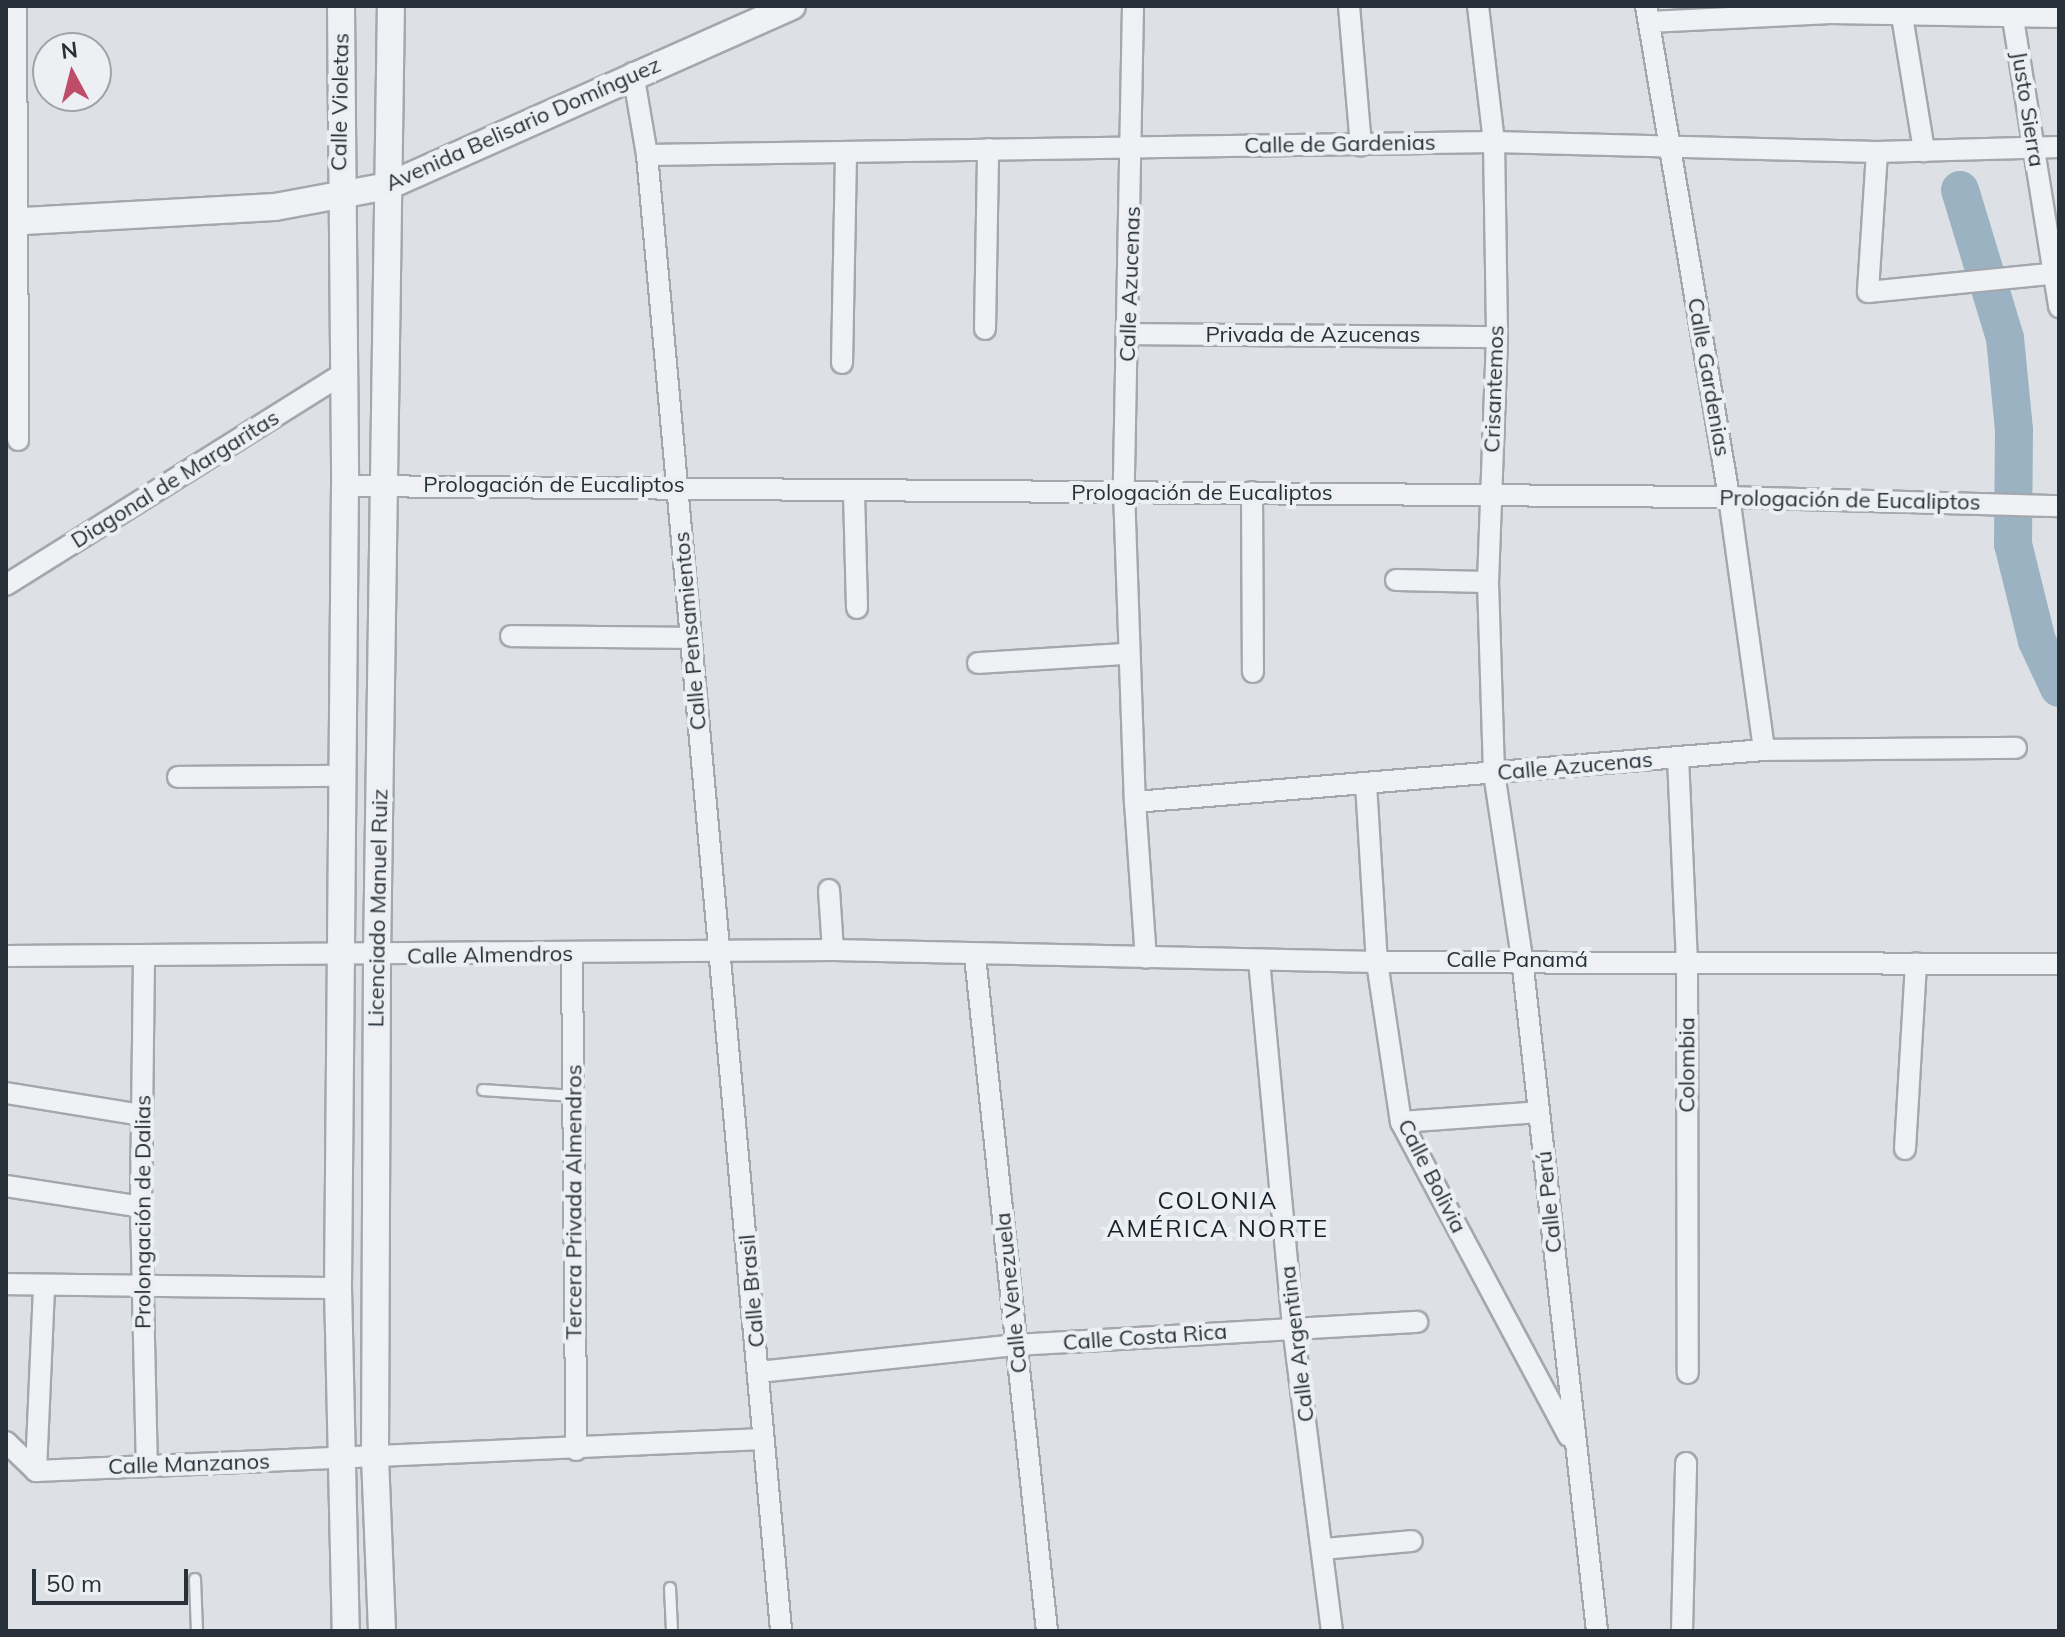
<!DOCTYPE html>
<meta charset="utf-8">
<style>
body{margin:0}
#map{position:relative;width:2065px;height:1637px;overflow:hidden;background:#dde1e5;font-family:Mulish,sans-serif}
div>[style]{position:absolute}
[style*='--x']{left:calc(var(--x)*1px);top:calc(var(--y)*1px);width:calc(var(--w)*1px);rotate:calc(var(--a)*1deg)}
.river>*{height:38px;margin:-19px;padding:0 19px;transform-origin:19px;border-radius:19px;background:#9bb2c2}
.roads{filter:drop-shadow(2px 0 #a3a8ae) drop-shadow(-2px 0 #a3a8ae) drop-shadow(0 2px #a3a8ae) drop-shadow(0 -2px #a3a8ae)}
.service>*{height:10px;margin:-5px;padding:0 5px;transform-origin:5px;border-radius:5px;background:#eff1f4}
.minor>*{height:20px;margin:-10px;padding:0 10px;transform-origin:10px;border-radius:10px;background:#eff1f4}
.tertiary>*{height:26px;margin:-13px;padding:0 13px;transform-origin:13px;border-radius:13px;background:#eff1f4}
span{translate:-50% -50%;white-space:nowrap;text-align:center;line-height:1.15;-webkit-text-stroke:8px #ecf0f3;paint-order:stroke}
.street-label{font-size:22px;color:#28303a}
.neighbourhood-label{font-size:24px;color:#1a212b;letter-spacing:2px}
.frame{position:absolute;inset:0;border:8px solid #28303a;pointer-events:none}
.north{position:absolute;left:32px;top:32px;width:80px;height:80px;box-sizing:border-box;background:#ecf0f3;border:2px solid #9ea3a9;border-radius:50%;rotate:353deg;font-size:22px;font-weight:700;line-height:32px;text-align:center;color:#28303a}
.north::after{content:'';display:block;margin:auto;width:28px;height:36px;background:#bf4d6a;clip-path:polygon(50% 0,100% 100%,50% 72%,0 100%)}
.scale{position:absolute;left:32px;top:1569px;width:156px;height:36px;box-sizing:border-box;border:4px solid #28303a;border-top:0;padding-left:10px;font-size:24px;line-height:28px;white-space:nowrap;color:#28303a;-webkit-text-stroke:6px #ecf0f3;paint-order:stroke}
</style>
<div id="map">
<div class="river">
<div style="--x:1960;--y:190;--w:155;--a:73.1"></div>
<div style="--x:2005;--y:338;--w:92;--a:84.4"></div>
<div style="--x:2014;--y:430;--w:114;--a:90.5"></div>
<div style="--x:2013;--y:544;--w:100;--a:76.1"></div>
<div style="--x:2037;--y:641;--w:52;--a:64.9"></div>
</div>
<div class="roads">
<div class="service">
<div style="--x:483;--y:1090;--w:90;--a:3.8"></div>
<div style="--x:195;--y:1579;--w:52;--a:87.8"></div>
<div style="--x:670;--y:1588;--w:43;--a:87.3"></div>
</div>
<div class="minor">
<div style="--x:16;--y:6;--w:434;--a:89.7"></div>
<div style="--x:1133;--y:6;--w:485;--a:91.1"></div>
<div style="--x:1124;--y:491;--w:311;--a:88"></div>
<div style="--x:1135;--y:802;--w:631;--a:-4.73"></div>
<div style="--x:1764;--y:750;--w:252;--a:-0.5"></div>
<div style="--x:1349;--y:6;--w:140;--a:85.1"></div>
<div style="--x:1478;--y:6;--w:137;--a:83.3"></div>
<div style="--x:1494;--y:142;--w:195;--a:89.1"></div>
<div style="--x:1497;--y:337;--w:245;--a:92.1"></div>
<div style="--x:1488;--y:582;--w:191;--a:88.2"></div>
<div style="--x:1494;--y:773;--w:188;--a:81.4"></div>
<div style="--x:1522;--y:959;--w:676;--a:83.63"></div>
<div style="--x:1646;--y:6;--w:498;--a:80.4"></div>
<div style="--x:1729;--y:497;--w:255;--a:82.1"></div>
<div style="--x:2011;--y:6;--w:305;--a:80.9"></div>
<div style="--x:1902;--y:16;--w:137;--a:80.7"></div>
<div style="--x:1649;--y:22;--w:182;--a:-2.8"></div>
<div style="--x:1831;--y:13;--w:228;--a:1"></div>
<div style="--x:633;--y:73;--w:83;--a:80.3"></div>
<div style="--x:647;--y:155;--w:1482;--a:84.81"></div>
<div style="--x:1877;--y:152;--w:140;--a:93.7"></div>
<div style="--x:1868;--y:292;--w:192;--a:-5.7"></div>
<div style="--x:647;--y:155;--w:847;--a:-0.88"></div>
<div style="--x:1494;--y:142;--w:383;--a:1.5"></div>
<div style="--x:1877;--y:152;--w:182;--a:-1.6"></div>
<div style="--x:985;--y:329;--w:180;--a:-89"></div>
<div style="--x:1129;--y:334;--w:368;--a:0.5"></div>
<div style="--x:842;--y:363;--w:211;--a:-88.9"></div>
<div style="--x:345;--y:486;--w:1384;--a:0.46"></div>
<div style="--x:1729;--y:497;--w:330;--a:1.6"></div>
<div style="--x:1252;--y:492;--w:180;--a:89.7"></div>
<div style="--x:854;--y:493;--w:115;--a:88.5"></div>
<div style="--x:1396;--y:580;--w:92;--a:1.2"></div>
<div style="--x:6;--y:585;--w:398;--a:-32.1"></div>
<div style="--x:511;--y:636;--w:180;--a:0.6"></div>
<div style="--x:978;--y:663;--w:148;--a:-3.5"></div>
<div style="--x:1678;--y:757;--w:204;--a:87.5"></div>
<div style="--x:1687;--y:961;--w:412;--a:89.9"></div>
<div style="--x:178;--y:777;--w:161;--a:-0.4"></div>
<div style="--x:1366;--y:784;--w:178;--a:86.5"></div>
<div style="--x:1377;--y:962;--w:162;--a:81.5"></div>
<div style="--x:1401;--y:1122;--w:356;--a:61.9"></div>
<div style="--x:1135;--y:802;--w:156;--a:86"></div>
<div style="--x:829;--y:890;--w:60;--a:86.2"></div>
<div style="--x:572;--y:954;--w:496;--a:89.5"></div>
<div style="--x:6;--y:956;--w:827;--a:-0.42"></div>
<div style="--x:833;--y:950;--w:544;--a:1.26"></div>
<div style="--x:1377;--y:962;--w:682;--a:0.17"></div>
<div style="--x:975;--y:956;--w:679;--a:83.91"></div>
<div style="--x:144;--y:958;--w:249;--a:90.7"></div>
<div style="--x:141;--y:1207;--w:259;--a:88.7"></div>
<div style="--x:1259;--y:960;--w:369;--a:84.7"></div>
<div style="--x:1293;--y:1327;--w:306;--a:82.7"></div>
<div style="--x:6;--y:1093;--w:138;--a:9.2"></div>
<div style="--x:1401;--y:1122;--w:138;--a:-4.1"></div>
<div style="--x:1905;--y:1149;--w:186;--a:-86.6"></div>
<div style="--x:6;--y:1186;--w:137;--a:8.8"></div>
<div style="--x:6;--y:1284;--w:332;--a:0.7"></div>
<div style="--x:759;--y:1372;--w:259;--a:-6"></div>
<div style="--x:1017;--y:1345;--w:401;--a:-3.3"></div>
<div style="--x:6;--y:1442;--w:42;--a:44"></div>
<div style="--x:36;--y:1471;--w:728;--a:-2.52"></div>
<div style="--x:36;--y:1471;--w:186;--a:-87.5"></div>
<div style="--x:1324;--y:1549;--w:88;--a:-5.2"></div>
<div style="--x:1682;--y:1631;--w:168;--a:-88.6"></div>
</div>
<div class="tertiary">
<div style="--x:341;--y:6;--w:480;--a:89.5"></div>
<div style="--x:345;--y:486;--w:802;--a:90.5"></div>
<div style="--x:338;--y:1288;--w:343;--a:88.7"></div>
<div style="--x:6;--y:222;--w:269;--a:-3.2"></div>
<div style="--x:275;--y:207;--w:115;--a:-10.5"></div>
<div style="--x:388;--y:186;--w:442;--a:-24"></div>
<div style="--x:382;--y:1631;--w:174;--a:-92.3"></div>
<div style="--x:375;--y:1457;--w:500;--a:-89.77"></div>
<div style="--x:377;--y:957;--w:951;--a:-89.16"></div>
</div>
</div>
<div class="street-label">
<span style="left:340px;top:102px;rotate:-89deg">Calle Violetas</span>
<span style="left:2028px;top:109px;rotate:81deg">Justo Sierra</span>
<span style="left:523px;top:124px;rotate:-24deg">Avenida Belisario Domínguez</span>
<span style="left:1340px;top:144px;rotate:-1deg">Calle de Gardenias</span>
<span style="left:1130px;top:284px;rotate:-88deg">Calle Azucenas</span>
<span style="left:1313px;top:335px">Privada de Azucenas</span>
<span style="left:1709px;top:377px;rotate:80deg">Calle Gardenias</span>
<span style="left:1494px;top:389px;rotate:-88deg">Crisantemos</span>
<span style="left:175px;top:479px;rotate:-32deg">Diagonal de Margaritas</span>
<span style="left:554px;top:485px">Prologación de Eucaliptos</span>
<span style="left:1202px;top:493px">Prologación de Eucaliptos</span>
<span style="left:1850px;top:500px;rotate:1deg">Prologación de Eucaliptos</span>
<span style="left:690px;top:631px;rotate:-95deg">Calle Pensamientos</span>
<span style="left:1575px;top:766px;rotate:-5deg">Calle Azucenas</span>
<span style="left:378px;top:908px;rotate:-89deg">Licenciado Manuel Ruiz</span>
<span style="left:490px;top:955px;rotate:-1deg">Calle Almendros</span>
<span style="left:1517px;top:960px">Calle Panamá</span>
<span style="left:1687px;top:1065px;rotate:-90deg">Colombia</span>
<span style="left:1432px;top:1176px;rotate:63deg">Calle Bolivia</span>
<span style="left:574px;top:1202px;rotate:-90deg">Tercera Privada Almendros</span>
<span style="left:1549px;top:1202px;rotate:-96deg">Calle Perú</span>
<span style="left:143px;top:1212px;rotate:-90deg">Prolongación de Dalias</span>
<span style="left:752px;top:1291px;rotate:-95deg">Calle Brasil</span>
<span style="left:1011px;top:1293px;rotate:-96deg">Calle Venezuela</span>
<span style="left:1145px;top:1337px;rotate:-4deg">Calle Costa Rica</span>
<span style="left:1297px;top:1344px;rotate:-97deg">Calle Argentina</span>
<span style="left:189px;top:1464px;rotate:-2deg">Calle Manzanos</span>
</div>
<div class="neighbourhood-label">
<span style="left:1218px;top:1215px">COLONIA<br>AMÉRICA NORTE</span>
</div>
<div class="frame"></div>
<div class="north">N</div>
<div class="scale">50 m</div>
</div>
